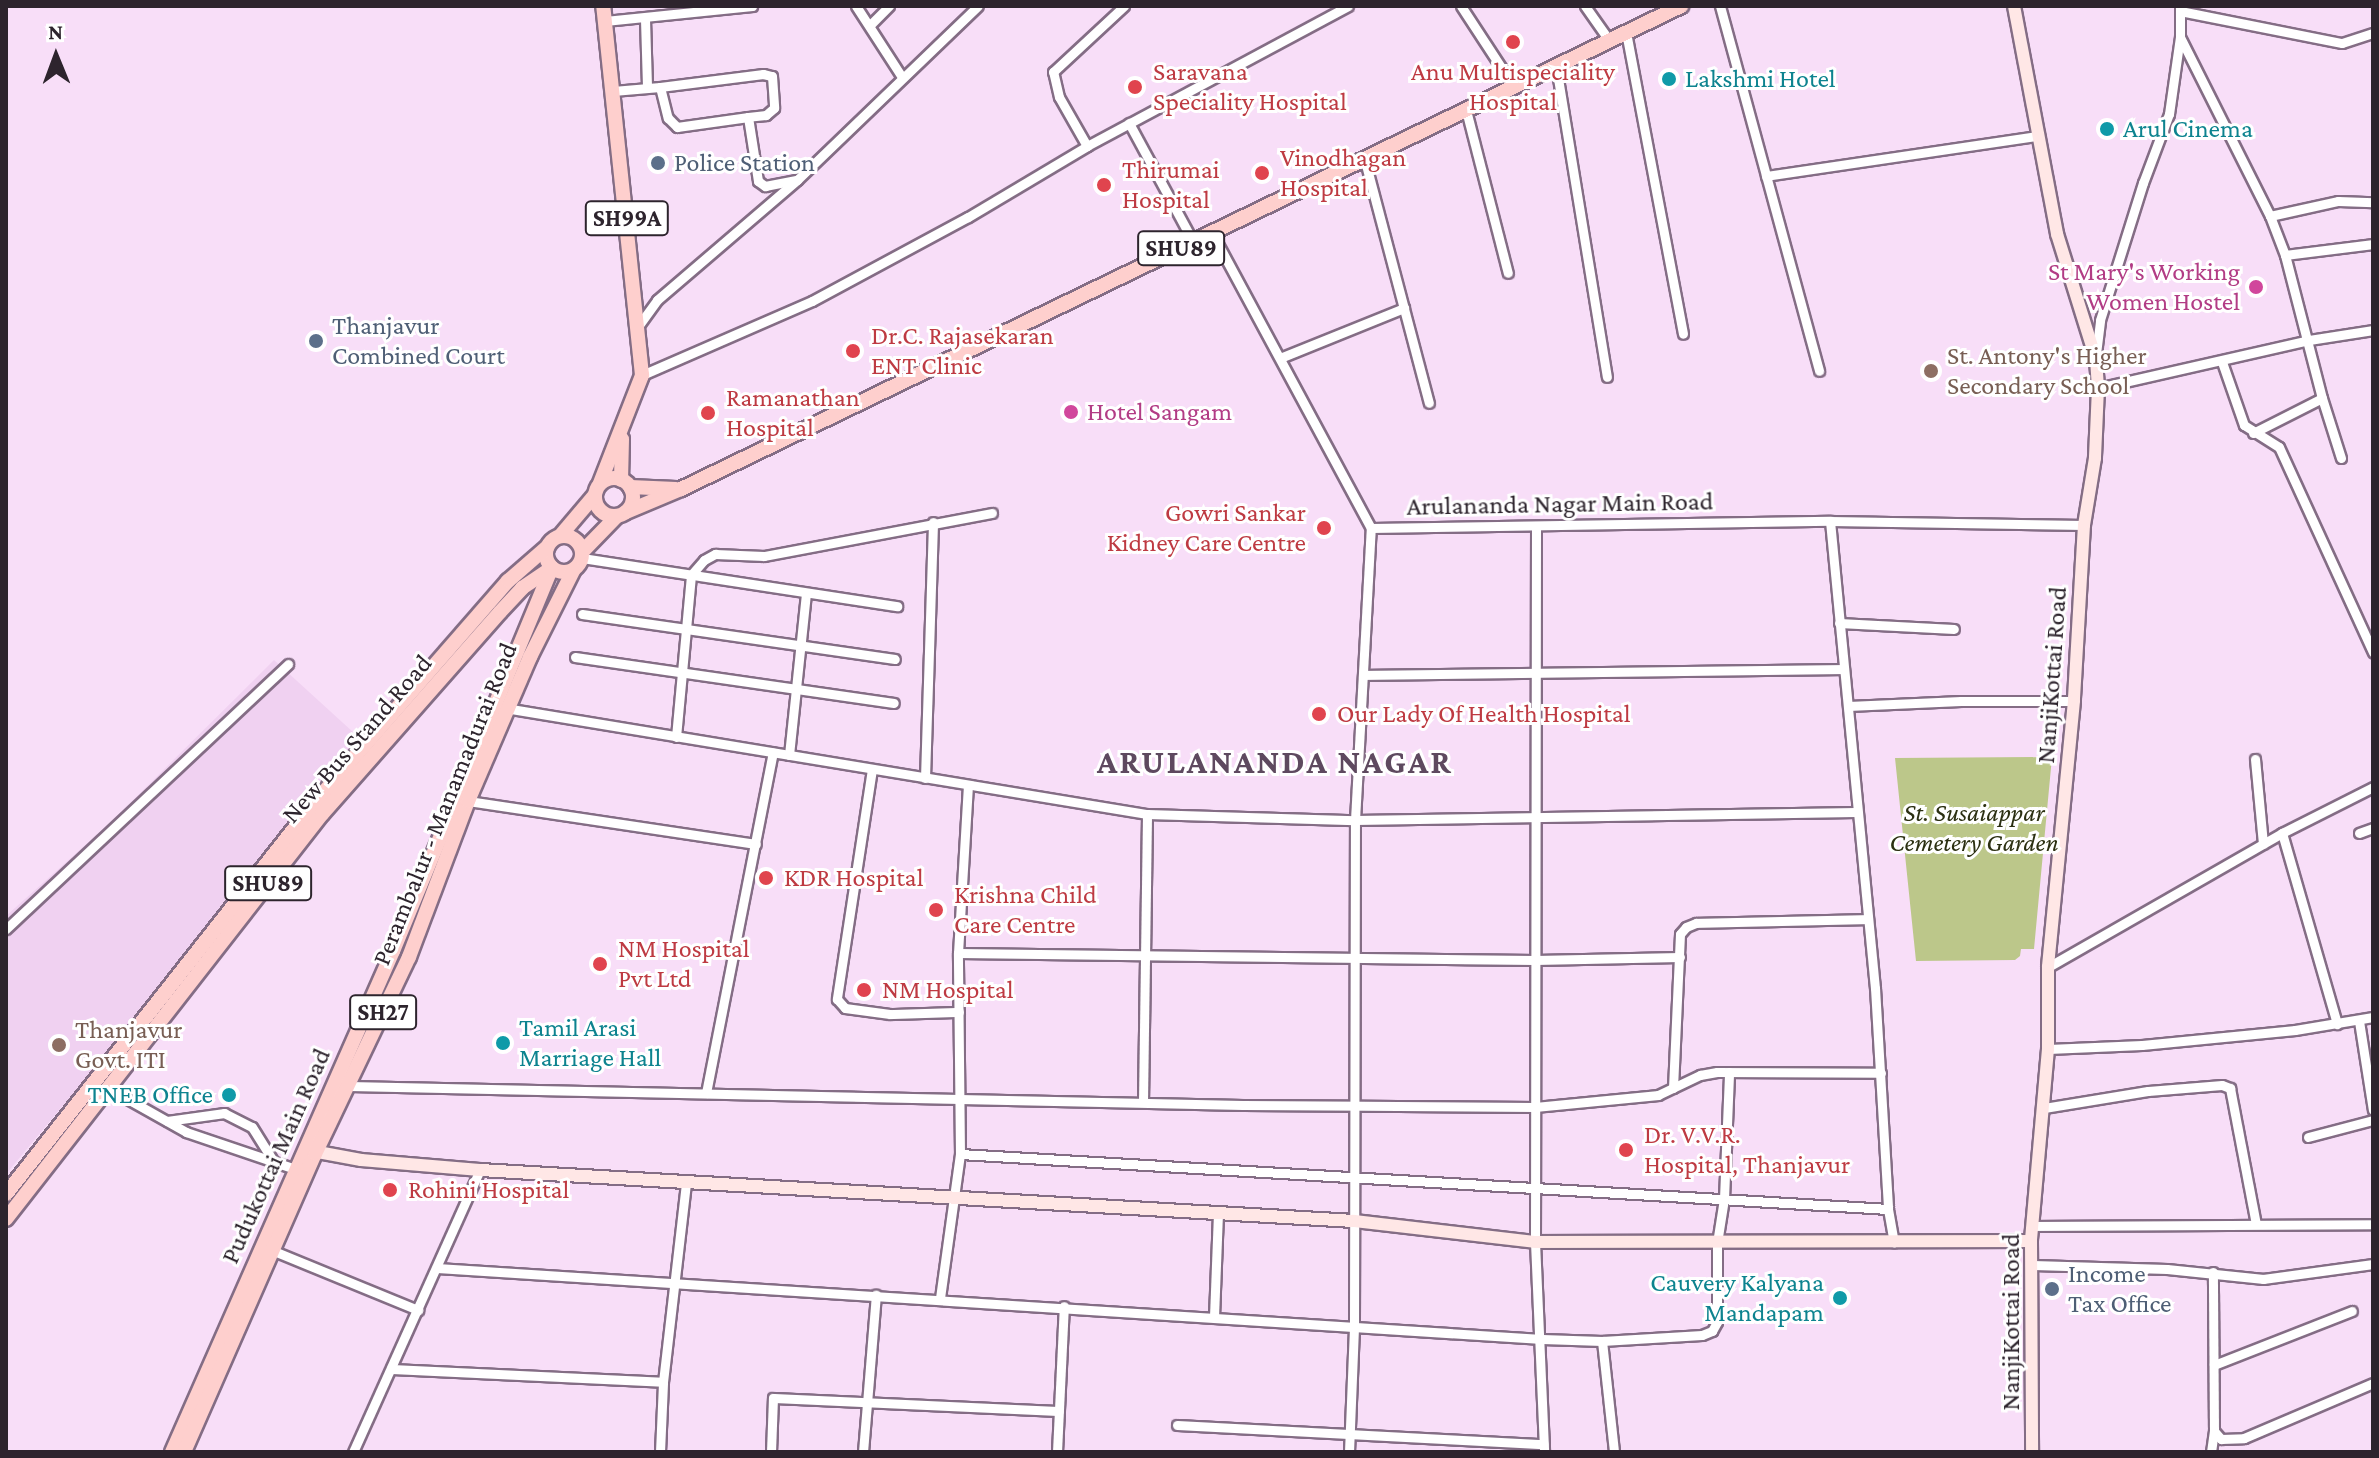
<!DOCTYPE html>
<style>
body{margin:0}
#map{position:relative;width:2379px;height:1458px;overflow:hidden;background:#f8def8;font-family:"Crimson Pro",serif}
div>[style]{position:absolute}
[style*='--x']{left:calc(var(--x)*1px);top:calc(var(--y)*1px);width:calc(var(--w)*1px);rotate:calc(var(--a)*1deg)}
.built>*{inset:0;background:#f0d1f1}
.green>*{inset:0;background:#bcc78a}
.roads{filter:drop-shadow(2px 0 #846d85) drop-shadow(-2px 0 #846d85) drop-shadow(0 2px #846d85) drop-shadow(0 -2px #846d85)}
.street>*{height:9px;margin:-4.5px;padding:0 4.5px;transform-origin:4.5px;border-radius:4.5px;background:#fff}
.secondary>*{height:12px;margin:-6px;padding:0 6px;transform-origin:6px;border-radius:6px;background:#ffe7e6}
.primary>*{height:14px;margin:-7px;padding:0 7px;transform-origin:7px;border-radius:7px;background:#fecfcd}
.primary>.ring{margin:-7px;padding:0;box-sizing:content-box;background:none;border:14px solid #fecfcd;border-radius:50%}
.dots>*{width:22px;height:22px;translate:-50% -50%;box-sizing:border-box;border:4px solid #fff;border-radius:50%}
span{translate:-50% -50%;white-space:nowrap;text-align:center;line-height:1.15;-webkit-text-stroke:6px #fff;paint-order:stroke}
.shield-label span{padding:2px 6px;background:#fff;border:2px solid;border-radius:6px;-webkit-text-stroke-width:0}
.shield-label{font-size:24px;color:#2d242d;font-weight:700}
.health-label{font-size:26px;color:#be3a42}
.left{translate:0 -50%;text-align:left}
.right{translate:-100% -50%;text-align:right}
.culture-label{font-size:26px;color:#0d838f}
.service-label{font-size:26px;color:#4e5e75}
.hotel-label{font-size:26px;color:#b23c85}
.education-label{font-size:26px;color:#785e54}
.street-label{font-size:26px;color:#2d242d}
.park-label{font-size:26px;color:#2b2f11;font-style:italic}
.district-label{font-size:34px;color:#5e495f;font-weight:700;letter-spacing:2px}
.frame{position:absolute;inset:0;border:8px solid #2d242d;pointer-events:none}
.north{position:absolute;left:16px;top:16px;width:80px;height:80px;-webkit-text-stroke:6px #fff;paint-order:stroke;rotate:359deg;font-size:22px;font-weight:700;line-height:32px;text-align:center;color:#2d242d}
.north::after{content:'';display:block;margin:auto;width:28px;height:36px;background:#2d242d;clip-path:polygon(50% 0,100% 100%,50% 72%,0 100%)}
</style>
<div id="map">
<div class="built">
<div style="clip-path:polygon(274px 660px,365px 743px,6px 1174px,6px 916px,111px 822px)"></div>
</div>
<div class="green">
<div style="clip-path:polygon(2052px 757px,2034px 949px,2021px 949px,2020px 956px,2015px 960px,1916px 961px,1895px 758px)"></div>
</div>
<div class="roads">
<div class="street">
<div style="--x:856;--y:6;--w:85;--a:57.1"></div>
<div style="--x:1461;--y:6;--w:97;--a:56.8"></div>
<div style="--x:1585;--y:6;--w:42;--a:54.8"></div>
<div style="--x:1720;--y:6;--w:378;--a:74.8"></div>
<div style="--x:2180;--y:11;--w:165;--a:11.2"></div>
<div style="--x:2342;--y:43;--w:33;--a:-18"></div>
<div style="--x:645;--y:19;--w:69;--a:88.3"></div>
<div style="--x:605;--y:21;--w:148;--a:-5.8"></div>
<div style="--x:870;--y:25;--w:27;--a:-45"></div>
<div style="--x:1626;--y:32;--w:307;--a:79.3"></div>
<div style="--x:2180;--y:37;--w:200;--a:63.3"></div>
<div style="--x:2270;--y:216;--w:42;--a:69"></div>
<div style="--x:2285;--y:255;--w:148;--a:75.5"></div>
<div style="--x:2322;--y:398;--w:63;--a:72.4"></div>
<div style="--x:1556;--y:66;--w:315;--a:80.7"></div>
<div style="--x:660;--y:87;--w:104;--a:-7.2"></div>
<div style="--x:763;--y:74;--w:9;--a:13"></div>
<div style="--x:772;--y:76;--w:32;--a:86"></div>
<div style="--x:774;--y:108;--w:11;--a:139"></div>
<div style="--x:766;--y:115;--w:18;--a:174"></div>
<div style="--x:613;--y:91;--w:47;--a:-4.9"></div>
<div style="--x:660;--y:87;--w:32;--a:76"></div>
<div style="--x:668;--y:118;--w:13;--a:45"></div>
<div style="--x:677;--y:127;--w:72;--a:-8"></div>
<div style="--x:748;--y:117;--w:65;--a:81.1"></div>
<div style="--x:758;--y:181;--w:9;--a:36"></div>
<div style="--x:765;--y:186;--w:33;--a:-11"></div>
<div style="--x:1466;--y:110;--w:168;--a:75.6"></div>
<div style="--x:1129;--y:123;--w:136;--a:61.6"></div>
<div style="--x:1087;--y:146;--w:56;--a:-119.7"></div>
<div style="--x:1059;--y:97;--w:26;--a:-103"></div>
<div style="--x:1053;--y:72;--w:97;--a:-42.9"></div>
<div style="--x:1365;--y:161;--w:250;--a:75.2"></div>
<div style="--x:1766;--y:176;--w:275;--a:-8.4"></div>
<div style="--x:2270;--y:216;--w:70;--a:-12.4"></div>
<div style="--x:2338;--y:201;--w:35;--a:2"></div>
<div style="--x:1212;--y:233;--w:335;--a:61.7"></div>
<div style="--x:1371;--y:528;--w:459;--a:-0.9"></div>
<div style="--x:1830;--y:521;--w:254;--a:0.9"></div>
<div style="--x:2285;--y:255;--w:89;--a:-7.1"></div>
<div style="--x:639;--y:325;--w:31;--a:-54"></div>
<div style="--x:657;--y:300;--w:184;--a:-40.6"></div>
<div style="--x:797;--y:180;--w:251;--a:-43.9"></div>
<div style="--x:2096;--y:354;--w:34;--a:-83"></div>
<div style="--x:2100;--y:320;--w:144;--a:-72.6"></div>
<div style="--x:2143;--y:183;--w:74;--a:-69.4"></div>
<div style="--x:2169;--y:114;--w:78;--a:-81.9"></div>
<div style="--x:2180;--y:37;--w:31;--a:-90"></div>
<div style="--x:1280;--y:358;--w:134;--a:-22"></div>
<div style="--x:2222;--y:362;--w:67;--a:70.8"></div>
<div style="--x:2244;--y:425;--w:41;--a:32.2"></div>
<div style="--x:2279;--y:447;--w:226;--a:65.4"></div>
<div style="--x:642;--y:375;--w:185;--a:-23.5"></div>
<div style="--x:812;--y:301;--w:177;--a:-28.3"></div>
<div style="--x:968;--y:217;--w:139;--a:-30.8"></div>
<div style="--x:1087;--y:146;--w:296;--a:-28.2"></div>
<div style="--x:2098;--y:388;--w:216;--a:-12.8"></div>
<div style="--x:2309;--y:340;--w:65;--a:-8.9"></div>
<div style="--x:2253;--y:433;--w:77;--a:-26.9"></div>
<div style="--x:1830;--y:521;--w:469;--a:84.5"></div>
<div style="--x:1875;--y:988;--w:221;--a:86.6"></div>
<div style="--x:1888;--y:1209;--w:34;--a:80"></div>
<div style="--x:1536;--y:528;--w:714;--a:90.08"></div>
<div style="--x:1535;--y:1242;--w:210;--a:87.5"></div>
<div style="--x:582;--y:558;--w:319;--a:8.7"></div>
<div style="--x:582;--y:614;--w:316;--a:8.2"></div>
<div style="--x:1839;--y:623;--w:115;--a:3"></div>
<div style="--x:575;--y:657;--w:322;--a:8.2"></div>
<div style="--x:1363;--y:675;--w:479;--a:-0.7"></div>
<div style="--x:1848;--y:706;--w:113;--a:-2.5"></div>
<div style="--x:1961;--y:701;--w:113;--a:0"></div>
<div style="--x:505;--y:708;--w:651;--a:9.38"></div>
<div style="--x:1147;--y:814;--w:208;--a:1.7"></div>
<div style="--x:1355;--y:820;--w:501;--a:-0.91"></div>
<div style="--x:676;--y:737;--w:163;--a:-84.7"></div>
<div style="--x:691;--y:575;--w:20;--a:-49"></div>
<div style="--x:704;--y:560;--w:13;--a:-29"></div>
<div style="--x:715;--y:554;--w:49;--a:2.3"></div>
<div style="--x:764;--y:556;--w:232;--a:-10.7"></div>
<div style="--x:789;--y:755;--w:163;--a:-84"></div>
<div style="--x:2255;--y:759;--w:85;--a:84.6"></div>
<div style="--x:872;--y:769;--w:233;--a:98.7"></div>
<div style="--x:837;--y:999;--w:12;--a:48"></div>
<div style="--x:845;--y:1008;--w:45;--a:7.6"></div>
<div style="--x:890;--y:1014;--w:69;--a:-1.7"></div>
<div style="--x:925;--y:778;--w:256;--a:-88.2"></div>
<div style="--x:468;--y:801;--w:291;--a:8.5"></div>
<div style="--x:2282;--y:833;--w:199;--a:73.9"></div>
<div style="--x:2359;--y:833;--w:15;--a:-20"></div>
<div style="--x:6;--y:929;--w:387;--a:-43.2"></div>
<div style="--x:958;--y:953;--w:577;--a:0.7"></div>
<div style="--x:1535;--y:960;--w:145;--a:-1.2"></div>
<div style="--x:2048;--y:967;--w:270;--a:-29.8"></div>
<div style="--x:2282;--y:833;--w:102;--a:-26.8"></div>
<div style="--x:2359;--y:1021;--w:90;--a:81.1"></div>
<div style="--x:2048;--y:1049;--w:94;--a:-2.4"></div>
<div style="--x:2142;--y:1045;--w:154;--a:-5.6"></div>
<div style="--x:2295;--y:1030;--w:79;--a:-9.5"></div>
<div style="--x:349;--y:1086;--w:894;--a:1.22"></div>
<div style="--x:1243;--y:1105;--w:292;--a:0.4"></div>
<div style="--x:1535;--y:1107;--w:124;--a:-5.6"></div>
<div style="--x:1658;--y:1095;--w:47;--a:-25.5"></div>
<div style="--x:1700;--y:1075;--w:17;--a:-10"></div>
<div style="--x:1717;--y:1072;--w:164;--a:0.3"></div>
<div style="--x:108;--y:1088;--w:90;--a:29.4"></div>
<div style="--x:186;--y:1132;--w:115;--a:18.7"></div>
<div style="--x:1673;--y:1088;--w:154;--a:-87.4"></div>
<div style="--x:1680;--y:934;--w:9;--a:-49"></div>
<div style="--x:1686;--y:927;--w:11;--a:-22"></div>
<div style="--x:1696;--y:923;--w:171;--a:-1.3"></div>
<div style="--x:706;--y:1093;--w:347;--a:-78.9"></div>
<div style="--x:1143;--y:1102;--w:288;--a:-89.2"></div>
<div style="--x:2044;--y:1108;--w:105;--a:-9.3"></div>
<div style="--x:2148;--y:1091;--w:74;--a:-4.6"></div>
<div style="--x:2222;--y:1085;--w:9;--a:21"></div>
<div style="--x:2230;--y:1088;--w:138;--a:79.2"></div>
<div style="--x:167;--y:1121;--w:58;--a:-8"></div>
<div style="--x:224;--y:1113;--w:31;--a:27"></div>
<div style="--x:252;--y:1127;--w:39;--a:58"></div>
<div style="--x:2308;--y:1137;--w:67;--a:-14.7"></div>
<div style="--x:960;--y:1154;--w:930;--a:3.39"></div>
<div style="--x:2033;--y:1226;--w:340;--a:-0.3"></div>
<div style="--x:274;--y:1251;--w:156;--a:22.3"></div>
<div style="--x:2033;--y:1265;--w:134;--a:1.7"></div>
<div style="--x:2167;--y:1269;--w:97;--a:5.9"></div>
<div style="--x:2263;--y:1279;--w:111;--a:-7.8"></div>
<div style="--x:437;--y:1268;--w:1107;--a:3.68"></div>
<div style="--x:1542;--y:1339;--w:60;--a:1.9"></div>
<div style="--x:1602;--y:1341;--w:100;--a:-3.4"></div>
<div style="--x:1702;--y:1335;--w:11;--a:-22"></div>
<div style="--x:1712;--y:1331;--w:10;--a:-61"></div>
<div style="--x:1717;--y:1322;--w:79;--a:-90"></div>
<div style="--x:1717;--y:1243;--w:45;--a:-81"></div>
<div style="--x:1724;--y:1199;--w:127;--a:-87.7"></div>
<div style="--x:940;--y:1298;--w:145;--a:-82.1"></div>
<div style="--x:960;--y:1154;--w:201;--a:-90.6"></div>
<div style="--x:958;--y:953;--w:167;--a:-86.6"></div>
<div style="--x:1214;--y:1317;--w:103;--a:-87.8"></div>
<div style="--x:1602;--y:1341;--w:112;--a:83.8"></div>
<div style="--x:2214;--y:1365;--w:148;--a:-21.4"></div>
<div style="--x:391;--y:1369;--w:272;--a:2.7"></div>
<div style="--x:1177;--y:1425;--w:367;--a:3"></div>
<div style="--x:2214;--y:1431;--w:11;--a:49"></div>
<div style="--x:2221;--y:1439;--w:23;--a:-2"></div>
<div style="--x:2244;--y:1438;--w:140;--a:-23.1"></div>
<div style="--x:353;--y:1452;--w:309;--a:-65.8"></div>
<div style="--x:660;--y:1452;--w:70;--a:-87.5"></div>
<div style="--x:663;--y:1382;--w:200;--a:-83.4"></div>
<div style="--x:771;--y:1452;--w:54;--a:-87.9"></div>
<div style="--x:773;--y:1398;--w:286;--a:2.6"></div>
<div style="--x:863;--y:1452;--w:158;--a:-85.3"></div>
<div style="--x:1057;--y:1452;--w:146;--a:-87.3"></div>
<div style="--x:1349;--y:1452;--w:127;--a:-87.7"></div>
<div style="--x:1354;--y:1325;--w:505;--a:-89.89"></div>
<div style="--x:1355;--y:820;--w:292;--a:-86.9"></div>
<div style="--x:2211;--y:1452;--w:21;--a:-82"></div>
<div style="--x:2214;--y:1431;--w:159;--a:-90.4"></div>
</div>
<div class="secondary">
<div style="--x:2014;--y:6;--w:232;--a:79.3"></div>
<div style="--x:2057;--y:234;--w:131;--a:72.7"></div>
<div style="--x:2096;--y:359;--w:29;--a:86"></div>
<div style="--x:2098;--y:388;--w:70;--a:92.5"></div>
<div style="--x:2095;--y:458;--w:68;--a:99.3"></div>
<div style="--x:2084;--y:525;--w:176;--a:93.3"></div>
<div style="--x:2074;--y:701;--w:267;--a:95.6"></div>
<div style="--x:2048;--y:967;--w:82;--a:90"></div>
<div style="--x:2048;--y:1049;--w:193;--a:95.1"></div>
<div style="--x:2031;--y:1241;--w:211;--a:89.7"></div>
<div style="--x:307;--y:1150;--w:55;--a:10.5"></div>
<div style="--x:361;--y:1160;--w:119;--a:4.8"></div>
<div style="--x:480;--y:1170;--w:875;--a:3.34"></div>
<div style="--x:1354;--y:1221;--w:182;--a:6.6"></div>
<div style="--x:1535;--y:1242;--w:496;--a:-0.1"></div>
</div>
<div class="primary">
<div class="ring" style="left:595px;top:478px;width:24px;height:24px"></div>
<div style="--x:621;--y:480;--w:41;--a:-88.6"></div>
<div style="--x:600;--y:483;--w:116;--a:-68.7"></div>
<div style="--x:642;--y:375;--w:371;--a:-96"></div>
<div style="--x:630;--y:487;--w:46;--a:2.5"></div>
<div style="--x:626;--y:512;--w:60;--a:-22.7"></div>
<div style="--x:681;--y:489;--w:1111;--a:-25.78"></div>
<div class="ring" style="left:546px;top:536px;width:22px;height:22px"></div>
<div style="--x:560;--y:536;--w:52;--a:-49.6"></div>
<div style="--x:582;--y:552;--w:50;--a:-45.8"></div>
<div style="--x:6;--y:1194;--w:501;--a:-51.73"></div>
<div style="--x:316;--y:801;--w:292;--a:-48.9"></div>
<div style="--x:508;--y:581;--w:52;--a:-41.1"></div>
<div style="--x:6;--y:1219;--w:514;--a:-52.04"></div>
<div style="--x:322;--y:814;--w:269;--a:-48.6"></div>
<div style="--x:500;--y:612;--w:33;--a:-47"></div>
<div style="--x:522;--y:588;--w:36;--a:-34"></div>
<div style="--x:172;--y:1452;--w:548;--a:-66.2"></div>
<div style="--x:393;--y:951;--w:415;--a:-67.5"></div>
<div style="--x:184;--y:1452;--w:326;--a:-66.3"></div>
<div style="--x:315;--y:1154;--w:218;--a:-64.5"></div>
<div style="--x:409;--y:957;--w:167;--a:-69.3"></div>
<div style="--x:468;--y:801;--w:157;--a:-66.7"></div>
<div style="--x:530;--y:657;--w:98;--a:-63.4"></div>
</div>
</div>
<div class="dots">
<div style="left:1513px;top:42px;background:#e0444e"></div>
<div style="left:1669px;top:79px;background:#0f9aa8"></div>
<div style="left:1135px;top:87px;background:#e0444e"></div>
<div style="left:2107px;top:129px;background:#0f9aa8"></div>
<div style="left:658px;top:163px;background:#5c6f8a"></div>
<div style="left:1262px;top:173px;background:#e0444e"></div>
<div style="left:1104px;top:185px;background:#e0444e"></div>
<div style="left:2256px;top:287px;background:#d1479c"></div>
<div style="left:316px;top:341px;background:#5c6f8a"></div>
<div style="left:853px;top:351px;background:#e0444e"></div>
<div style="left:1931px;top:371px;background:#8d6e63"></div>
<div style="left:1071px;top:412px;background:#d1479c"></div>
<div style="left:708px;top:413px;background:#e0444e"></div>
<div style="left:1324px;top:528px;background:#e0444e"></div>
<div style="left:1319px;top:714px;background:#e0444e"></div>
<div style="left:766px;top:878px;background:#e0444e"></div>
<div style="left:936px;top:910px;background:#e0444e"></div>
<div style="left:600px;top:964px;background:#e0444e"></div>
<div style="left:864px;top:990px;background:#e0444e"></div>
<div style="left:503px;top:1043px;background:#0f9aa8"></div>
<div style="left:59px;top:1045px;background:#8d6e63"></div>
<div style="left:229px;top:1095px;background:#0f9aa8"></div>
<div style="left:1626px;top:1150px;background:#e0444e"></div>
<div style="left:390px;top:1190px;background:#e0444e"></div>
<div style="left:2052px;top:1289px;background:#5c6f8a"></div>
<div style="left:1840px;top:1298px;background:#0f9aa8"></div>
</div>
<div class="shield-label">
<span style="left:627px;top:218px">SH99A</span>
<span style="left:1181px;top:248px">SHU89</span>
<span style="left:268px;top:883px">SHU89</span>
<span style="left:383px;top:1012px">SH27</span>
</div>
<div class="health-label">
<span class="left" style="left:1153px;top:87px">Saravana<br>Speciality Hospital</span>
<span style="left:1513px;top:87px">Anu Multispeciality<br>Hospital</span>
<span class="left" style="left:1280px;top:173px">Vinodhagan<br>Hospital</span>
<span class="left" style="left:1122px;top:185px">Thirumai<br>Hospital</span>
<span class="left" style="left:871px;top:351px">Dr.C. Rajasekaran<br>ENT Clinic</span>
<span class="left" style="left:726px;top:413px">Ramanathan<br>Hospital</span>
<span class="right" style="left:1306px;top:528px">Gowri Sankar<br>Kidney Care Centre</span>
<span class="left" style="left:1337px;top:714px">Our Lady Of Health Hospital</span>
<span class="left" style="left:784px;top:878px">KDR Hospital</span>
<span class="left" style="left:954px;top:910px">Krishna Child<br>Care Centre</span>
<span class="left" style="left:618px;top:964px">NM Hospital<br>Pvt Ltd</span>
<span class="left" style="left:882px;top:990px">NM Hospital</span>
<span class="left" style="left:1644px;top:1150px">Dr. V.V.R.<br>Hospital, Thanjavur</span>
<span class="left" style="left:408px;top:1190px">Rohini Hospital</span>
</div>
<div class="culture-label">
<span class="left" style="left:1685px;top:79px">Lakshmi Hotel</span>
<span class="left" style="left:2123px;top:129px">Arul Cinema</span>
<span class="left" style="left:519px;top:1043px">Tamil Arasi<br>Marriage Hall</span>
<span class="right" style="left:213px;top:1095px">TNEB Office</span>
<span class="right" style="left:1824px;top:1298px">Cauvery Kalyana<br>Mandapam</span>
</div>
<div class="service-label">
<span class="left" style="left:674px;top:163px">Police Station</span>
<span class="left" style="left:332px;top:341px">Thanjavur<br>Combined Court</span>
<span class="left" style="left:2068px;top:1289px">Income<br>Tax Office</span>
</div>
<div class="hotel-label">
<span class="right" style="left:2240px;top:287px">St Mary's Working<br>Women Hostel</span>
<span class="left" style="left:1087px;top:412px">Hotel Sangam</span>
</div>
<div class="education-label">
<span class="left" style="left:1947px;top:371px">St. Antony's Higher<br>Secondary School</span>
<span class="left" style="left:75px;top:1045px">Thanjavur<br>Govt. ITI</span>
</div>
<div class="street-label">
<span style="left:1560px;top:504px;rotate:-1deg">Arulananda Nagar Main Road</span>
<span style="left:2052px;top:675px;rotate:-86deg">NanjiKottai Road</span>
<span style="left:357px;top:739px;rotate:-49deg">New Bus Stand Road</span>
<span style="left:445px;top:804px;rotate:-68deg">Perambalur - Manamadurai Road</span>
<span style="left:276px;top:1156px;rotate:-66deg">Pudukottai Main Road</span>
<span style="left:2011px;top:1322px;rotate:-90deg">NanjiKottai Road</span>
</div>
<div class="park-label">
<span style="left:1974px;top:828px">St. Susaiappar<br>Cemetery Garden</span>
</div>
<div class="district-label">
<span style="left:1275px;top:762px">ARULANANDA NAGAR</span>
</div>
<div class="frame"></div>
<div class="north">N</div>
</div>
